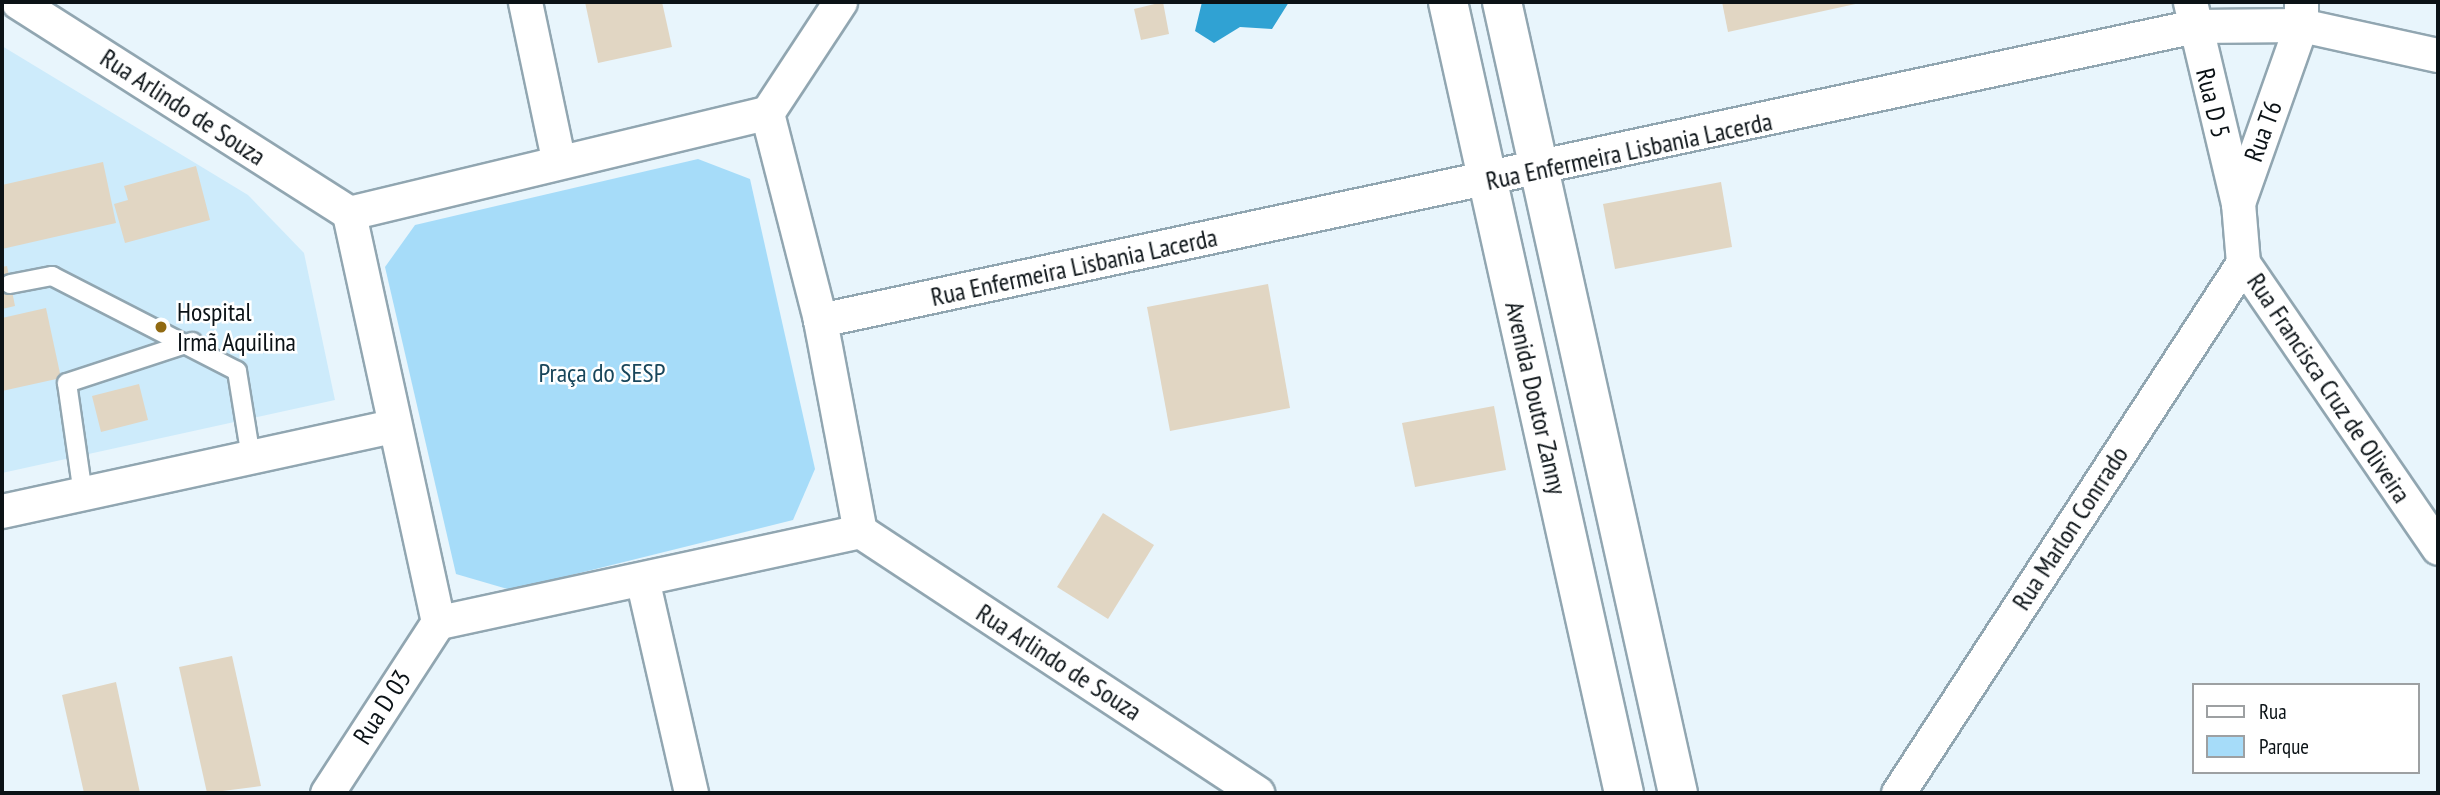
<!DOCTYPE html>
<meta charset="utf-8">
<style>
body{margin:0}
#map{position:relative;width:2440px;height:795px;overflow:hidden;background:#e8f5fc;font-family:"PT Sans Narrow",sans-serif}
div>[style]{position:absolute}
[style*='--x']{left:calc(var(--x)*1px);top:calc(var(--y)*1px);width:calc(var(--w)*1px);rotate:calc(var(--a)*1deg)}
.built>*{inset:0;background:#cdebfb}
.green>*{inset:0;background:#a6dcf9}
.water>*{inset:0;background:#30a2d3}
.building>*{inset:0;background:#e1d6c3}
.roads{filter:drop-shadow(2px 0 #91a6b1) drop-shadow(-2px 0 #91a6b1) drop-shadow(0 2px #91a6b1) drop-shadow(0 -2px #91a6b1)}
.service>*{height:18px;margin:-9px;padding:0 9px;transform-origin:9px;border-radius:9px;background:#fff}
.minor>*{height:33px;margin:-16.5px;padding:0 16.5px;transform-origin:16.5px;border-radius:16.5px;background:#fff}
.tertiary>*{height:38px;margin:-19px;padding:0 19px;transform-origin:19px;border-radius:19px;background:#fff}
.dots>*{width:19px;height:19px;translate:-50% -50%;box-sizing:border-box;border:4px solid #fff;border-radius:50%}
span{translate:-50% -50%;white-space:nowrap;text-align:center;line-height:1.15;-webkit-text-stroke:5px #fff;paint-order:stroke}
.street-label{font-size:26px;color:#0b1216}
.poi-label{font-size:26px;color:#0b1216}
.left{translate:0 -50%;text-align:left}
.park-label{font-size:26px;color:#18465b}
.frame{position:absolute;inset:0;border:4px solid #0b1216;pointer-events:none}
.legend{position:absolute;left:2192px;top:683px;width:228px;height:91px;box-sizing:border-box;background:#fff;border:2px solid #9da0a2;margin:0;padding:9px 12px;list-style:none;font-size:21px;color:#0b1216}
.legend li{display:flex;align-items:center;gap:14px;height:35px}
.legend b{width:35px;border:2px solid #9da0a2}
</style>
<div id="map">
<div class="built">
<div style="clip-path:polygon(2px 46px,248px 195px,304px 253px,335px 400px,2px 473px)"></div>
</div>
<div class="green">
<div style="clip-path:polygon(698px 159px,750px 179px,815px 469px,793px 520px,511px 590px,456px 574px,385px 267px,415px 225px)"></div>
</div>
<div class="water">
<div style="clip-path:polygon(1202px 2px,1289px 2px,1272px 29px,1240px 27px,1214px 43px,1195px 31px)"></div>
</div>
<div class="building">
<div style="clip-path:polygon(585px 2px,662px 2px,672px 47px,598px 63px)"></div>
<div style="clip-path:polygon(1163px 2px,1169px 34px,1141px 40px,1134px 9px)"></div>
<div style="clip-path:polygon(1722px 2px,1860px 2px,1860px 3px,1728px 32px)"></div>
<div style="clip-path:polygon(103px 162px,116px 223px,2px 249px,2px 185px)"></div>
<div style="clip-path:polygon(196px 166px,210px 220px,125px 243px,114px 204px,128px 200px,124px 186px)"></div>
<div style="clip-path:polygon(1721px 182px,1732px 247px,1615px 269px,1603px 204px)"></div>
<div style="clip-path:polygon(7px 266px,15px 306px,2px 309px,2px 267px)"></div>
<div style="clip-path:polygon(1268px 284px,1290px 408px,1170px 431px,1147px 307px)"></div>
<div style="clip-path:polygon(46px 308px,61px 378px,2px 391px,2px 318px)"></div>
<div style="clip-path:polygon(139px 384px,148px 420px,101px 432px,92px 396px)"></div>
<div style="clip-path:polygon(1494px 406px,1506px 470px,1415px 487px,1402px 423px)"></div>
<div style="clip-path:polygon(1103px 513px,1154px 545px,1108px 619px,1057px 587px)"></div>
<div style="clip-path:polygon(232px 656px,261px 786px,207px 793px,179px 667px)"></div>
<div style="clip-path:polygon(116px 682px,140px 793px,84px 793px,62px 695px)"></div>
</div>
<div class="roads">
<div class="service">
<div style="--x:10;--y:284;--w:43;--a:-10.8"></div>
<div style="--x:52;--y:276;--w:208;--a:27.2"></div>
<div style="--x:237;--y:371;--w:87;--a:80.8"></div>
<div style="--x:83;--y:494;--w:112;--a:-98.2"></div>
<div style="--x:67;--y:383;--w:132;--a:-18.2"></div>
</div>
<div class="minor">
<div style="--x:18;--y:2;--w:393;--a:32.5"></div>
<div style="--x:525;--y:2;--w:160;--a:78.1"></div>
<div style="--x:2190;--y:2;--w:207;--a:76.6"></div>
<div style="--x:2301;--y:4;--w:21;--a:90"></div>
<div style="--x:2301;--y:25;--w:189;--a:109.5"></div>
<div style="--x:2238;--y:203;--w:60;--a:85.2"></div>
<div style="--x:2243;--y:263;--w:345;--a:55.6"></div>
<div style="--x:767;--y:113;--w:214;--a:75.6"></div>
<div style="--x:820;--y:320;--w:215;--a:79.3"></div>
<div style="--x:860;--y:531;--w:432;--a:167.8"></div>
<div style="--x:438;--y:622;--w:419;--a:-102.3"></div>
<div style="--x:349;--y:213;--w:430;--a:-13.5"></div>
<div style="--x:767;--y:113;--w:133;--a:-56.7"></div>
<div style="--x:820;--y:320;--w:1406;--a:-12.07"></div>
<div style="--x:2195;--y:26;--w:106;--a:-0.5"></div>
<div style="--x:2301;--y:25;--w:140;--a:12.4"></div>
<div style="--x:2;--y:511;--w:400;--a:-12.3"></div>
<div style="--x:860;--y:531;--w:476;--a:33.4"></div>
<div style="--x:643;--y:583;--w:215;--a:77.1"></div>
<div style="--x:327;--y:793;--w:204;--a:-57"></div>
<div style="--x:1898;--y:793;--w:632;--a:-56.94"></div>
</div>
<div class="tertiary">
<div style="--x:1448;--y:2;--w:810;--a:77.46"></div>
<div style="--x:1502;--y:2;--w:810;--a:77.46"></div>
</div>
</div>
<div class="dots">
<div style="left:161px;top:327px;background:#916a12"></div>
</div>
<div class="street-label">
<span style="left:2213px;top:103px;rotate:76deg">Rua D 5</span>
<span style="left:183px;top:107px;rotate:33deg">Rua Arlindo de Souza</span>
<span style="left:2263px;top:131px;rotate:-70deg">Rua T6</span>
<span style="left:1629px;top:151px;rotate:-12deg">Rua Enfermeira Lisbania Lacerda</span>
<span style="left:1074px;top:267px;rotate:-12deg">Rua Enfermeira Lisbania Lacerda</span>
<span style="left:2329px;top:388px;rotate:56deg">Rua Francisca Cruz de Oliveira</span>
<span style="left:1536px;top:398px;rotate:77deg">Avenida Doutor Zanny</span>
<span style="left:2070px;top:528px;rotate:-57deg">Rua Marlon Conrrado</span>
<span style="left:1059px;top:662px;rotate:33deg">Rua Arlindo de Souza</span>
<span style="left:382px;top:707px;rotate:-57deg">Rua D 03</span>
</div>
<div class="poi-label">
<span class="left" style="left:177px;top:327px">Hospital<br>Irmã Aquilina</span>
</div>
<div class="park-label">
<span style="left:602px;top:373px">Praça do SESP</span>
</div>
<div class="frame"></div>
<ul class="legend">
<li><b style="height:9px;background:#fff"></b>Rua</li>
<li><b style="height:19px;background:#a6dcf9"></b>Parque</li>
</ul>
</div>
